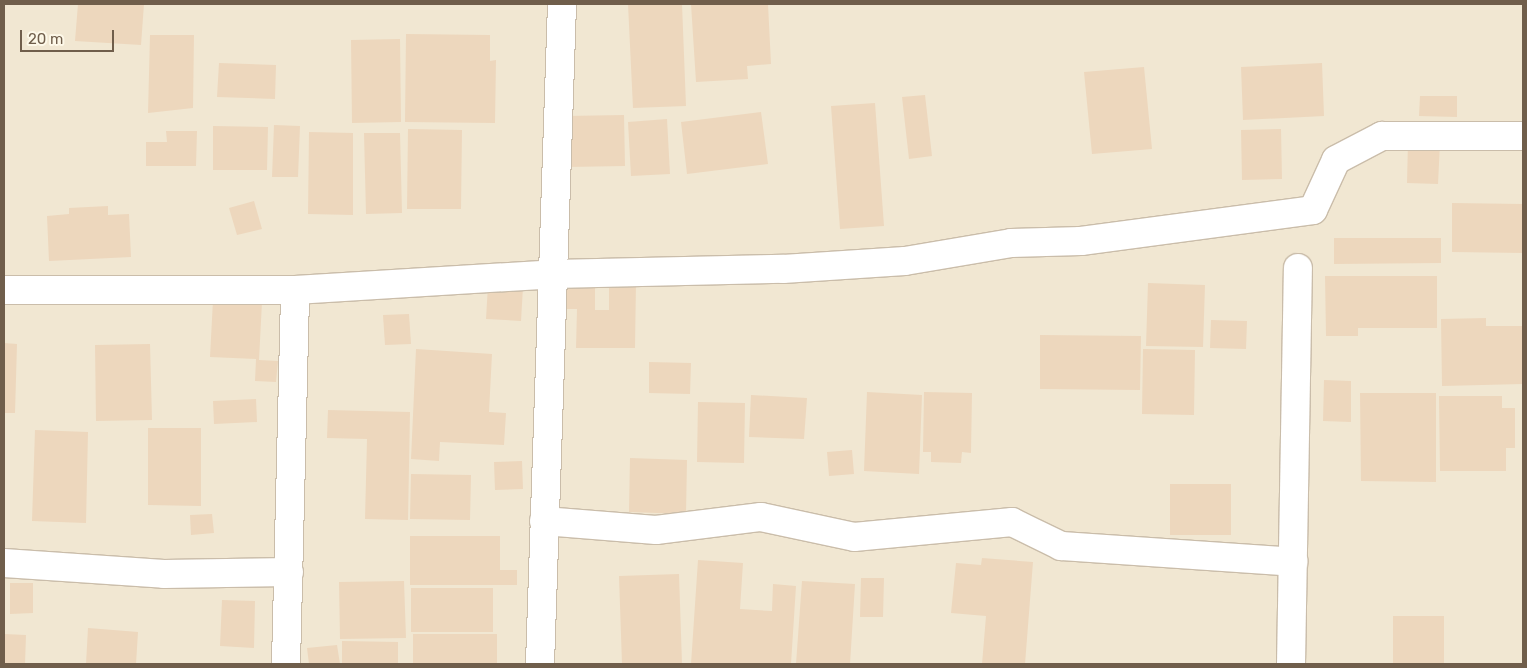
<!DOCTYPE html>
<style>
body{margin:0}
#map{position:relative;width:1527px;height:668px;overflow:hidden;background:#faf5e3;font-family:Rubik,sans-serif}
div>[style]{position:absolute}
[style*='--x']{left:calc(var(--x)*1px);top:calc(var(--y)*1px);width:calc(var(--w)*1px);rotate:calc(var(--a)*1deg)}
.residential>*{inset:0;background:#f1e7d2}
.building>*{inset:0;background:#edd7bd}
.roads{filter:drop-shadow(1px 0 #cabdaa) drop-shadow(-1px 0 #cabdaa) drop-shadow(0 1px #cabdaa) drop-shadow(0 -1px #cabdaa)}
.minor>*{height:28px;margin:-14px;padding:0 14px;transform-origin:14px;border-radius:14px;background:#fff}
span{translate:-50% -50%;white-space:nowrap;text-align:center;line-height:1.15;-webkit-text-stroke:4px #fdf8e8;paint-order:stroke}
.frame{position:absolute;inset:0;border:5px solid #705e4b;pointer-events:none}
.scale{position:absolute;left:20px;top:30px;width:94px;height:22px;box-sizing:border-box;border:2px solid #705e4b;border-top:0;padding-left:6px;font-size:15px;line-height:18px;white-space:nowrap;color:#705e4b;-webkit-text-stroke:4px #fdf8e8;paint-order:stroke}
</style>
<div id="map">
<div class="residential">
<div style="clip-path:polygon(4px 4px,1523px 4px,1523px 664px,4px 664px)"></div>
</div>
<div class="building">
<div style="clip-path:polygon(78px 4px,144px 4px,141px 45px,75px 41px)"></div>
<div style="clip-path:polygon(628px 4px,682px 4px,686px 106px,633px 108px)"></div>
<div style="clip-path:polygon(691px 4px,768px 4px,771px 64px,747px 66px,748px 79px,696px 82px)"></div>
<div style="clip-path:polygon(406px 34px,490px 35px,490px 61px,496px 60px,495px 123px,405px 122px)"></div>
<div style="clip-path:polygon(150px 35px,194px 35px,193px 108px,148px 113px)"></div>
<div style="clip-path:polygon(400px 39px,401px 122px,352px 123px,351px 40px)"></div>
<div style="clip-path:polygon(219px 63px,276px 65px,275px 99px,217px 97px)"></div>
<div style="clip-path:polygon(1322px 63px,1324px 116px,1243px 120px,1241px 67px)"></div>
<div style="clip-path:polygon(1144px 67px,1152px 149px,1092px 154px,1084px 72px)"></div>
<div style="clip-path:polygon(925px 95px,932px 156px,909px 159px,902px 97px)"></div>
<div style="clip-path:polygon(1420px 96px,1457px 96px,1457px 117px,1419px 116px)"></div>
<div style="clip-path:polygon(875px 103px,884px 226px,840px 229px,831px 106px)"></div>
<div style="clip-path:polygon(761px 112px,768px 164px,687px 174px,681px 122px)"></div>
<div style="clip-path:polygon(624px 115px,625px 166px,567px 167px,566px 116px)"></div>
<div style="clip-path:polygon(667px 119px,670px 174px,631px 176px,628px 122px)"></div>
<div style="clip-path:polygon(274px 125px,300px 126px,298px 177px,272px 177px)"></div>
<div style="clip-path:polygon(213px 126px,268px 127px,267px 170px,213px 170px)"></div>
<div style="clip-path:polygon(408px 129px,462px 130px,461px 209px,407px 209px)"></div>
<div style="clip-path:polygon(1281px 129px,1282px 179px,1242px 180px,1241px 130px)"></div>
<div style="clip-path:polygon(166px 131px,197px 131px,196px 166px,146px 166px,146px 142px,167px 142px)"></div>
<div style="clip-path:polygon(309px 132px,353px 133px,353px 215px,308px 214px)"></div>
<div style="clip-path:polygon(364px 133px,400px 133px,402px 213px,366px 214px)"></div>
<div style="clip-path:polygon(1408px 142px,1440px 143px,1438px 184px,1407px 183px)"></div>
<div style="clip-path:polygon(254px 201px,262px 229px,237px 235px,229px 208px)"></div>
<div style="clip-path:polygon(1452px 203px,1523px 204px,1523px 253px,1452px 252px)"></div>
<div style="clip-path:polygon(108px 206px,108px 215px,129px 214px,131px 257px,49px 261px,47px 216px,69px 214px,69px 208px)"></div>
<div style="clip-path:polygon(1334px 238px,1441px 238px,1441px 263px,1334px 264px)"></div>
<div style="clip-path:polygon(1325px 276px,1437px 276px,1437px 328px,1358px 328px,1358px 336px,1326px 336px)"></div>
<div style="clip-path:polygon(609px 282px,636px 282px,635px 348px,576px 348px,577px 309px,564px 309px,564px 284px,595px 284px,595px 310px,609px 310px)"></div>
<div style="clip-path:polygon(1148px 283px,1205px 285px,1203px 347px,1146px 346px)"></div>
<div style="clip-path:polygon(488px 285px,523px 287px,521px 321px,486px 319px)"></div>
<div style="clip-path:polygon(213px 300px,262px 302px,259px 360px,278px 361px,276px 382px,255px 381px,256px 359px,210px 357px)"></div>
<div style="clip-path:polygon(409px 314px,411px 344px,385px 345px,383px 315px)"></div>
<div style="clip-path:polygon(1486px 318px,1486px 326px,1523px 326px,1523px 384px,1442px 386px,1441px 319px)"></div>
<div style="clip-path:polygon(1211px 320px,1247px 321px,1246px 349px,1210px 348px)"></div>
<div style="clip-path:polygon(1040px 335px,1141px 336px,1140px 390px,1040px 389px)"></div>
<div style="clip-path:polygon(4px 343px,17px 344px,15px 413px,4px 413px)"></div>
<div style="clip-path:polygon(150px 344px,152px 420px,96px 421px,95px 345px)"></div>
<div style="clip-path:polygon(416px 349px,492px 354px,489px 412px,506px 413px,504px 445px,440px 442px,439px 461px,411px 459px)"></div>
<div style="clip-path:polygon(1143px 349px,1195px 350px,1194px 415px,1142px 414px)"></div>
<div style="clip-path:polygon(649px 362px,691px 363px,690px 394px,649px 393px)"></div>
<div style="clip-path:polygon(1324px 380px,1351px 381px,1351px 422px,1323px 421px)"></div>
<div style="clip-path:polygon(867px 392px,922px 395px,919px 474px,864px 471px)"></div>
<div style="clip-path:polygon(924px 392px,972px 393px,971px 453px,962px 452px,961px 463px,931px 462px,931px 452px,923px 452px)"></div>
<div style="clip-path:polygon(1360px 393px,1436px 393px,1436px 482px,1361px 481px)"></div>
<div style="clip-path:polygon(751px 395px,807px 398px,804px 439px,749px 437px)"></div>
<div style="clip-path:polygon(1439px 396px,1502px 396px,1502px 408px,1515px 408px,1515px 448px,1506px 448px,1506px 471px,1440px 471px)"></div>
<div style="clip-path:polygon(256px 399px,257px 422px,214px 424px,213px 401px)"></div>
<div style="clip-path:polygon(698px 402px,745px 403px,744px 463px,697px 462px)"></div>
<div style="clip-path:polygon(328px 410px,410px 412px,408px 520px,365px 519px,367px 439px,327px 438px)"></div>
<div style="clip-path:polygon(148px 428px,201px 428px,201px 506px,148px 505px)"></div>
<div style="clip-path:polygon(35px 430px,88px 432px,86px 523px,32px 521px)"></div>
<div style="clip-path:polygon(852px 450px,854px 474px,829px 476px,827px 452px)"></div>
<div style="clip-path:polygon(630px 458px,687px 460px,686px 514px,629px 512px)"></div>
<div style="clip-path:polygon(522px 461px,523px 489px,495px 490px,494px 462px)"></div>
<div style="clip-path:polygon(411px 474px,471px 475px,470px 520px,410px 519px)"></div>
<div style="clip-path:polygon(1170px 484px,1231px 484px,1231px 535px,1170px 535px)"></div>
<div style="clip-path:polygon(212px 514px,214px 533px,191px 535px,190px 515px)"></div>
<div style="clip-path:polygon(410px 536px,500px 536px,500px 570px,517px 570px,517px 585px,410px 585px)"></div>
<div style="clip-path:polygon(982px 558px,1033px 562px,1025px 664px,982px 664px,986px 616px,951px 613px,956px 563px,981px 565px)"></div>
<div style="clip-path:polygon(698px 560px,743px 563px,740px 609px,772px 611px,773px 584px,796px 586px,791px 664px,691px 664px)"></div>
<div style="clip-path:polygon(679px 574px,682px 664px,622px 664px,619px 576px)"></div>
<div style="clip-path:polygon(861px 578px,884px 578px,883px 617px,860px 617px)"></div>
<div style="clip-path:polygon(404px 581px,406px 638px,340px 639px,339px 582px)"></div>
<div style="clip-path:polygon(802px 581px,855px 584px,850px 664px,796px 664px)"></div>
<div style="clip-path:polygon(10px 583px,33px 583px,33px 613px,10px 614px)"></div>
<div style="clip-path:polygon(411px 588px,493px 588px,493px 632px,411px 632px)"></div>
<div style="clip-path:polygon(222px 600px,255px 601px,254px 648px,220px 646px)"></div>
<div style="clip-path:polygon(1393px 616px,1444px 616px,1444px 664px,1393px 664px)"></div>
<div style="clip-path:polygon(88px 628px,138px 632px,136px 664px,86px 664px)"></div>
<div style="clip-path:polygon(4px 634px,26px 635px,25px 664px,4px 664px)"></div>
<div style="clip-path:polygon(413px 634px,497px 634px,497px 664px,413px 664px)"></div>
<div style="clip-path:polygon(342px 641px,398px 642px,398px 664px,342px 664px)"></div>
<div style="clip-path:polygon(337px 645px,340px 664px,309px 664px,307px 648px)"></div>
</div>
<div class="roads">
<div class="minor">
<div style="--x:4;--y:290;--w:291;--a:0"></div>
<div style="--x:295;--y:290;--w:259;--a:-3.5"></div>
<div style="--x:554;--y:274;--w:229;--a:-1.3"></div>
<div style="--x:783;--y:269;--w:122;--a:-3.8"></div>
<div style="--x:905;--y:261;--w:108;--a:-9.6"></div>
<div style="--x:1011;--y:243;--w:70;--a:-1.6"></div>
<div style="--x:1081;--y:241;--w:234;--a:-7.6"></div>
<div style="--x:1313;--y:210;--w:55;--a:-65.3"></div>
<div style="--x:1336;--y:160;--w:52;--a:-27.6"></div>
<div style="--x:1382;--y:136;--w:141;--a:0"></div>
<div style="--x:544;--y:521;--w:112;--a:4.6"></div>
<div style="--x:656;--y:530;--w:106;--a:-7.1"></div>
<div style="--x:761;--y:517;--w:95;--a:12.1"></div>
<div style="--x:854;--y:537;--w:159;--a:-5.4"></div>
<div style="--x:1012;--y:522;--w:55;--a:26.1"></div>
<div style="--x:1061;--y:546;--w:233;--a:3.9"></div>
<div style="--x:4;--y:563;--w:160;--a:3.9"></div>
<div style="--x:164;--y:574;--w:125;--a:-0.9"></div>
<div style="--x:286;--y:664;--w:374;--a:-88.6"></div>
<div style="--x:540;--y:664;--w:660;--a:-88.09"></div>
<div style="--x:1291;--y:664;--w:396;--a:-89"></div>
</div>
</div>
<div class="frame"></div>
<div class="scale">20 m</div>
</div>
